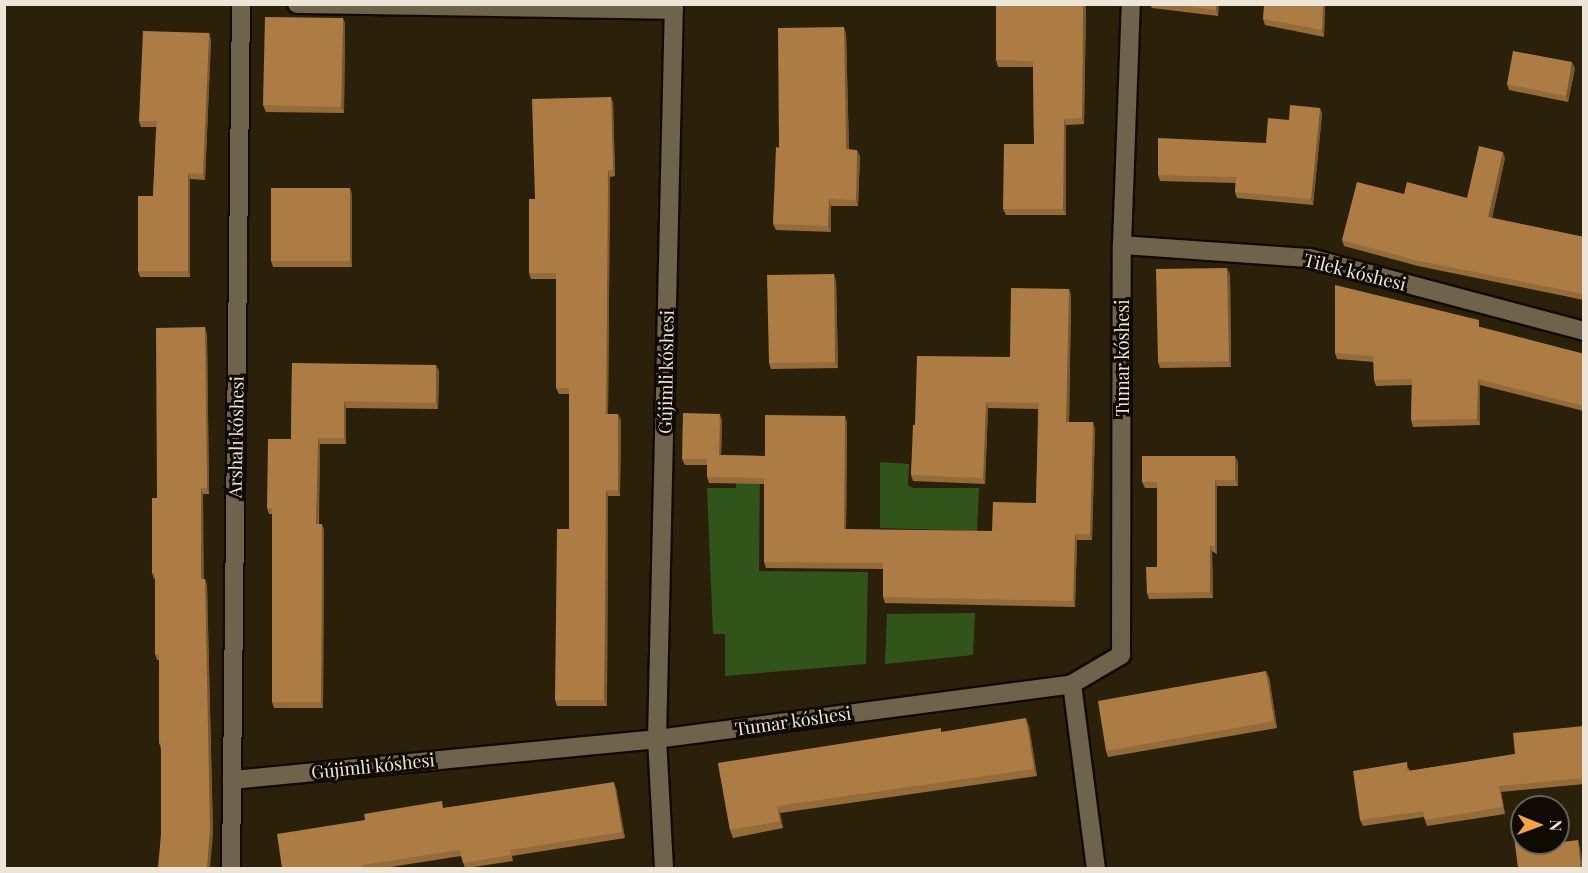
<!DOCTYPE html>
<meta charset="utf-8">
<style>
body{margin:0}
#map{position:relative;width:1588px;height:873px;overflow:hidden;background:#2b200a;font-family:"Playfair Display",serif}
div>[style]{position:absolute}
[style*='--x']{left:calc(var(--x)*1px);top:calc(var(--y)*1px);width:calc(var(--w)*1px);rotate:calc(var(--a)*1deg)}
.forest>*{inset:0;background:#31541a}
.roads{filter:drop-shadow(2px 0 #130900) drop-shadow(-2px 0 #130900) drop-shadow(0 2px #130900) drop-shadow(0 -2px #130900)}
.minor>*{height:18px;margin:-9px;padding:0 9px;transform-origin:9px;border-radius:9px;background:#6f634b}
.wall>*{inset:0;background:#956b3a}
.shaded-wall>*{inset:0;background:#795730}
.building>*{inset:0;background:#ad7c44}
span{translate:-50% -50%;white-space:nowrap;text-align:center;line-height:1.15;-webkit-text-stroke:6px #0f0b03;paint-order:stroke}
.street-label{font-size:18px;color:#ece5d8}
.frame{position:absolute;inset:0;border:6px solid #ece5d8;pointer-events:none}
.north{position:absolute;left:1510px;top:795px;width:60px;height:60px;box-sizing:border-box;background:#0f0b03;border:2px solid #676258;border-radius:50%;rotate:91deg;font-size:16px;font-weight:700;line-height:24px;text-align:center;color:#ece5d8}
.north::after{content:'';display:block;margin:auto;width:21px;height:27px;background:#f3a542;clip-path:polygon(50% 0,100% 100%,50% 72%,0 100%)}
</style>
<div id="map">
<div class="forest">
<div style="clip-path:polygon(880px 462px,909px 464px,908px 485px,913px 488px,979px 488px,977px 531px,880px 528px)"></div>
<div style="clip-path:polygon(760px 467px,759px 571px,868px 572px,866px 664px,725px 676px,725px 634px,713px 634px,707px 488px,736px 488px,736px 468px)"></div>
<div style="clip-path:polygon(975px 613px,973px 655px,885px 664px,887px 614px)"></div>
</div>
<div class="roads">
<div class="minor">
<div style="--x:297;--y:4;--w:377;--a:0.9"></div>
<div style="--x:1122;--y:245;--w:188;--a:4"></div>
<div style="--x:1310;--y:258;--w:284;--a:14.9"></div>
<div style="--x:1072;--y:684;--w:186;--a:82.6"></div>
<div style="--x:232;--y:780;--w:427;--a:-5.5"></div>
<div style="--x:657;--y:739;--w:419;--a:-7.5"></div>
<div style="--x:1072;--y:684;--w:57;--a:-30.6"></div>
<div style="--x:1121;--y:655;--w:410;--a:-89.9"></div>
<div style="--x:1122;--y:245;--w:241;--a:-87.9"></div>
<div style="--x:231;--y:868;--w:864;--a:-89.34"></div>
<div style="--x:664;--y:868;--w:129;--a:-93.1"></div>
<div style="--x:657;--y:739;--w:735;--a:-88.68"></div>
</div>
</div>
<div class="wall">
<div style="clip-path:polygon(1086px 4px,1084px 124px,1066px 125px,1066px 215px,1006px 215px,1003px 209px,1034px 144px,1033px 67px,998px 67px,996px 60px)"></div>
<div style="clip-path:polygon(1150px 4px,1219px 4px,1218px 16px,1152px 8px)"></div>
<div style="clip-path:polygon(1325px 4px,1324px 37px,1265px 25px,1263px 19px)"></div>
<div style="clip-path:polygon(343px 18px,345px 24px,344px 113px,266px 112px,263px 105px)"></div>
<div style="clip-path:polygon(209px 33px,211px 40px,205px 180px,190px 179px,190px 277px,140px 277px,138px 271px,153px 196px,156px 127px,141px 127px,139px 121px)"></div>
<div style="clip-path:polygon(846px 33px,849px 149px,860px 156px,858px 206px,831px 206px,831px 232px,776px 230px,773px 224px,779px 148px)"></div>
<div style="clip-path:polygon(1575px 68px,1568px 102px,1509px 90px,1507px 84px)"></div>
<div style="clip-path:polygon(611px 97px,613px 103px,615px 176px,610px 177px,608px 414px,621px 420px,620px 496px,608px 496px,607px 706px,557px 706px,555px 700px,569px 529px,569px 394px,559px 394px,556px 388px,556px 279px,531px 279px,529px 273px,535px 199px)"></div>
<div style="clip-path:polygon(1320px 108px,1322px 114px,1313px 205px,1237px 198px,1235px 192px,1236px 183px,1160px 181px,1158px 175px,1266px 143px,1289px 120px)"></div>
<div style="clip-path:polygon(1505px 158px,1492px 218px,1584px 237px,1584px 300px,1418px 266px,1344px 246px,1342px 240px,1404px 194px,1467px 198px)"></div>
<div style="clip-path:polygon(352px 194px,352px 267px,273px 267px,271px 261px)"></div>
<div style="clip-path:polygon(1230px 274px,1231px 367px,1160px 368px,1158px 362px)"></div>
<div style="clip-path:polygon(836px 280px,838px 368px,771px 369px,769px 363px)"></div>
<div style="clip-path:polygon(1069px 289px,1071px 295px,1069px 422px,1095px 428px,1092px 540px,1077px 540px,1075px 607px,885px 603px,883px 597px,883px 569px,766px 568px,764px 562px,764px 484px,709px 483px,707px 477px,707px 465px,685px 465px,682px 459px,722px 420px,721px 455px,765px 456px,847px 422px,846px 530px,992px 531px,1036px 503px,1038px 409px,988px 408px,985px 484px,913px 481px,911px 475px,915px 425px,1010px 357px)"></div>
<div style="clip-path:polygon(1481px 327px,1584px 354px,1584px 411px,1480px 385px,1480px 425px,1413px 427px,1411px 420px,1412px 385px,1376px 386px,1374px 380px,1374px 362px,1337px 359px,1335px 353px)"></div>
<div style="clip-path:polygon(207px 334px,209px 494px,203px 494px,203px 579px,205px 579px,207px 585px,213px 834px,161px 834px,161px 749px,159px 743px,159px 660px,157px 660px,155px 654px,155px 579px,154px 579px,152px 573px,157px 498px)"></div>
<div style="clip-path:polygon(292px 363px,439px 371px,438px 409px,346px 408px,346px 444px,320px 444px,319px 524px,324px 530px,323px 708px,274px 708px,272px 702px,272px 514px,269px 514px,267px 508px,291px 439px)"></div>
<div style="clip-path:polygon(1238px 462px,1238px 486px,1217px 486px,1217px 554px,1212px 551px,1213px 598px,1149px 599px,1147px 593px,1157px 567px,1157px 488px,1145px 488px,1142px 482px)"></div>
<div style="clip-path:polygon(1269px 677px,1277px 728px,1108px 757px,1106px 751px)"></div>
<div style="clip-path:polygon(1029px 726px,1037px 776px,780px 813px,783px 828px,733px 838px,730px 830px,718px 763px,942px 732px)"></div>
<div style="clip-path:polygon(1584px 726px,1584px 784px,1501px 792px,1505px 814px,1427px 826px,1424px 817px,1363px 826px,1360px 820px,1409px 768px,1410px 771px,1515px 754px)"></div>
<div style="clip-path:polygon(616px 788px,625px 838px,512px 856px,513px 861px,467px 868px,465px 868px,461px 856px,384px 868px,282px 868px,444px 808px)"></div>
</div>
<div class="shaded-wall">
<div style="clip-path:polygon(1083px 4px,1086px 4px,1084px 124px,1082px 118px)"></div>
<div style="clip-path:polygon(1216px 4px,1219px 4px,1218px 16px,1216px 10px)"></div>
<div style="clip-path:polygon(1323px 4px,1325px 4px,1324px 37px,1322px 30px)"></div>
<div style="clip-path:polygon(343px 18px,345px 24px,344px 113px,341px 107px)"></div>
<div style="clip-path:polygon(844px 27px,846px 33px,849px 155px,846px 149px)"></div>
<div style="clip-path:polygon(209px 33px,211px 40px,205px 180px,203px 174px)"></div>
<div style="clip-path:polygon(1572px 62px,1575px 68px,1568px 102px,1566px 96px)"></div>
<div style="clip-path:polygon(611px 97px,613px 103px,615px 176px,613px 170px)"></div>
<div style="clip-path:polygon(1320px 108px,1322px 114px,1313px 205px,1311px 199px)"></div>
<div style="clip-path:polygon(1064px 119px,1066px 125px,1066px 215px,1063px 209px)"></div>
<div style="clip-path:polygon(857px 150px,860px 156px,858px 206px,856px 200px)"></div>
<div style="clip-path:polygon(1503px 152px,1505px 158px,1491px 223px,1488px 217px)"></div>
<div style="clip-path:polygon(608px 170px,610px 177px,608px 420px,606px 414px)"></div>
<div style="clip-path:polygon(188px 173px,190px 179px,190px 277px,188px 271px)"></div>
<div style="clip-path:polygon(350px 188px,352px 194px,352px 267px,350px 261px)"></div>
<div style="clip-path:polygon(829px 199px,831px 206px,831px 232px,828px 226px)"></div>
<div style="clip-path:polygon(1227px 268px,1230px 274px,1231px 367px,1229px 361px)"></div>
<div style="clip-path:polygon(834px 274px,836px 280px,838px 368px,835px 362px)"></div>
<div style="clip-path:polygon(1069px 289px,1071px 295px,1069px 428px,1066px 422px)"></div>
<div style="clip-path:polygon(205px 327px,207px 334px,209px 494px,207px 488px)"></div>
<div style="clip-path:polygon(436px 365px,439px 371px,438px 409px,436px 403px)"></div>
<div style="clip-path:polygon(1478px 379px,1480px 385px,1480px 425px,1477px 419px)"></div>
<div style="clip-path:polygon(344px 401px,346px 408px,346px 444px,344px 438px)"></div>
<div style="clip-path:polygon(986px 402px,988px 408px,985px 484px,983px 478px)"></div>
<div style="clip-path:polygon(618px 414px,621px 420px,620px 496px,618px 490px)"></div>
<div style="clip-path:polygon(720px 414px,722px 420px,721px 461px,719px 455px)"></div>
<div style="clip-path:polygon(845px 416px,847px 422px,846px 536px,844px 529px)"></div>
<div style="clip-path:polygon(1093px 422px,1095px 428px,1092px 540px,1090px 534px)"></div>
<div style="clip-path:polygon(318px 438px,320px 444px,318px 530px,316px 524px)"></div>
<div style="clip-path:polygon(1235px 456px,1238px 462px,1238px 486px,1235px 480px)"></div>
<div style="clip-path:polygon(1215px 480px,1217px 486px,1217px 554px,1215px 547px)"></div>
<div style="clip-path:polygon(201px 488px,203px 494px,204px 585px,201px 579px)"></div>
<div style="clip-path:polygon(606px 490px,608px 496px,607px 706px,604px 700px)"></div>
<div style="clip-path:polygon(322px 524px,324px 530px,323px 708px,321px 702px)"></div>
<div style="clip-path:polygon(1075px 534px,1077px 540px,1075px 607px,1073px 601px)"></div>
<div style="clip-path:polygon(1210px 545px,1212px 551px,1213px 598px,1210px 592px)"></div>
<div style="clip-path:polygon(205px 579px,207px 585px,213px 834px,210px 868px,207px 868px)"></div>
<div style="clip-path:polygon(1266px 671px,1269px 677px,1277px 728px,1274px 721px)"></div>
<div style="clip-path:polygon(1026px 718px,1029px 726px,1037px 776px,1034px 769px)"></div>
<div style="clip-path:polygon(614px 782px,616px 788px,625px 838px,622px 832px)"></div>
<div style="clip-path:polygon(1499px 786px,1501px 792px,1505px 814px,1503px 807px)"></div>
<div style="clip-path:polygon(777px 806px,780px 813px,783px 828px,780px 821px)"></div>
<div style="clip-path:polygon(1578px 840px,1580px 847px,1583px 868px,1581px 868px)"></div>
</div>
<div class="building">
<div style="clip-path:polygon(996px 4px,1083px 4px,1082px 118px,1064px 119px,1063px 209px,1003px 209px,1004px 144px,1034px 144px,1033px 61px,996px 60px)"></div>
<div style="clip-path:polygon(1172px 4px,1216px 4px,1216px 10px)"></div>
<div style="clip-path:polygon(1264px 4px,1323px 4px,1322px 30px,1263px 19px)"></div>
<div style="clip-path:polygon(265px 17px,343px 18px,341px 107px,263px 105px)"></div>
<div style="clip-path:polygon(844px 27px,846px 149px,857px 150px,856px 200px,829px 199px,828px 226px,773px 224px,776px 147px,779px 148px,778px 28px)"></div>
<div style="clip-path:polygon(143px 31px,209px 33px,203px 174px,188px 173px,188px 271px,138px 271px,138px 196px,153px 196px,157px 121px,139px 121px)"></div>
<div style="clip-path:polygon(1513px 51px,1572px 62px,1566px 96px,1507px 84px)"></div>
<div style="clip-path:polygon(611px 97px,613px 170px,608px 170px,606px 414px,618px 414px,618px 490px,606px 490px,604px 700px,555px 700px,557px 529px,569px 529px,569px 388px,556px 388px,556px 273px,529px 273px,529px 199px,535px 199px,532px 99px)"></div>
<div style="clip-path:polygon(1290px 105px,1320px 108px,1311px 199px,1235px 192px,1236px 177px,1158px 175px,1158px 138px,1266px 143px,1268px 118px,1289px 120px)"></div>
<div style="clip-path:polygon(1479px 146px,1503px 152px,1488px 217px,1584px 237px,1584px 294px,1415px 260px,1342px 240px,1357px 182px,1404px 194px,1407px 182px,1467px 198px)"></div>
<div style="clip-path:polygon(271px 188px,350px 188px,350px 261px,271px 261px)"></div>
<div style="clip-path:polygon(1227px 268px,1229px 361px,1158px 362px,1156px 269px)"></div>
<div style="clip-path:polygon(834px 274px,835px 362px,769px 363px,767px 275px)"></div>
<div style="clip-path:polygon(1335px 285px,1479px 320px,1479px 327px,1584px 354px,1584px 406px,1478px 379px,1477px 419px,1411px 420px,1412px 379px,1374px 380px,1373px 356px,1335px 353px)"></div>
<div style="clip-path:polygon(1011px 288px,1069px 289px,1066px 422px,1093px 422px,1090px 534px,1075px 534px,1073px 601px,883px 597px,883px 563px,764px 562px,764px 478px,707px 477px,707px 459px,682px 459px,683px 413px,720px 414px,719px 455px,765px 456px,765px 415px,845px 416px,844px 529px,992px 531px,993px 502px,1036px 503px,1039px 403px,986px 402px,983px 478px,911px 475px,913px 425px,915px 425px,917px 356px,1010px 357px)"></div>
<div style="clip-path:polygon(205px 327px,207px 488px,201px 488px,201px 579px,205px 579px,210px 828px,207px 868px,158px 868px,161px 834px,161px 743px,159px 743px,159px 654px,155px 654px,155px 573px,152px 573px,152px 498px,157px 498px,156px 328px)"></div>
<div style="clip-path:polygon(292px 363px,436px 365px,436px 403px,344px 401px,344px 438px,318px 438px,316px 524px,322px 524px,321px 702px,272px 702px,272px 508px,267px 508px,268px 439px,291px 439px)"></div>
<div style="clip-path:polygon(1142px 456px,1235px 456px,1235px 480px,1215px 480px,1215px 547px,1210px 545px,1210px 592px,1147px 593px,1146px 567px,1157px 567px,1157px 482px,1142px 482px)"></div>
<div style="clip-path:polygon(1266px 671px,1274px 721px,1106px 751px,1098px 701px)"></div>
<div style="clip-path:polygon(1026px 718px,1034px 769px,777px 806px,780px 821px,730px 830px,718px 763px,941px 728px,941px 732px)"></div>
<div style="clip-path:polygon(1584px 726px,1584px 778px,1499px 786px,1503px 807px,1425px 820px,1423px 811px,1360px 820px,1353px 771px,1407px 762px,1408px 771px,1515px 754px,1513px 733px)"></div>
<div style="clip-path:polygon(614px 782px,622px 832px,510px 850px,511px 855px,463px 863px,460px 850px,362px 865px,363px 868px,282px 868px,277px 834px,365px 820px,364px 814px,442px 801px,443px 808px)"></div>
<div style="clip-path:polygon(1522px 835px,1522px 843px,1547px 843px,1547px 844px,1578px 840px,1581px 868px,1518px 868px,1514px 836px)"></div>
</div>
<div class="street-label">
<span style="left:1355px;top:272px;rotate:14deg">Tilek kóshesi</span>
<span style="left:1122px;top:358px;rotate:-90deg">Tumar kóshesi</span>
<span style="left:666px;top:372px;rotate:-89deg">Gújimli kóshesi</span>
<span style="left:236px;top:437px;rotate:-89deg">Arshalı kóshesi</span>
<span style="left:793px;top:721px;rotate:-8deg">Tumar kóshesi</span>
<span style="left:373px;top:766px;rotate:-6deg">Gújimli kóshesi</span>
</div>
<div class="frame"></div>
<div class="north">N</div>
</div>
